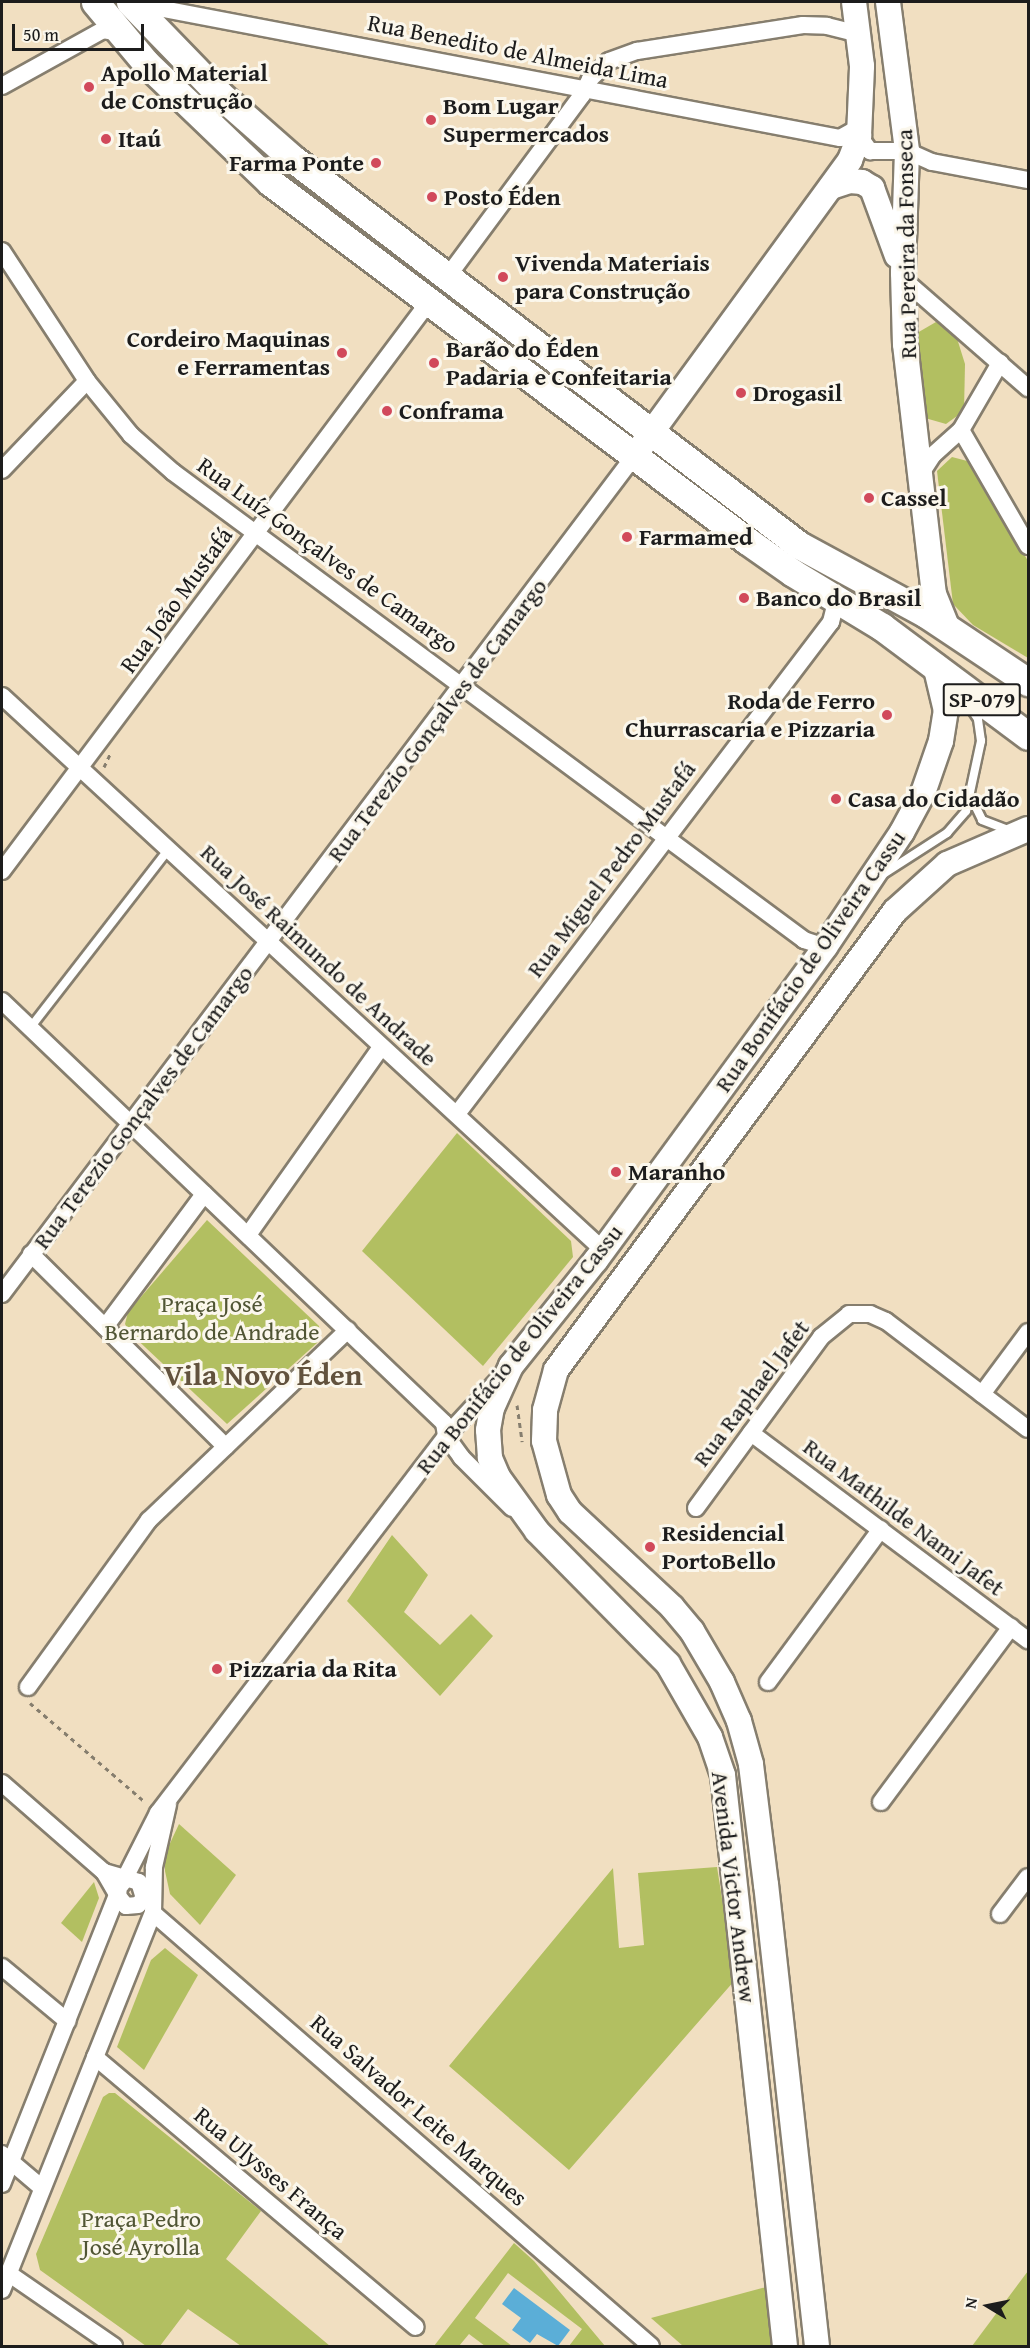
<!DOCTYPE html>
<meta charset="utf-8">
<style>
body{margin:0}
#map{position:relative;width:1030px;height:2348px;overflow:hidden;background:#f1dfc1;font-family:"Gentium Book Plus",serif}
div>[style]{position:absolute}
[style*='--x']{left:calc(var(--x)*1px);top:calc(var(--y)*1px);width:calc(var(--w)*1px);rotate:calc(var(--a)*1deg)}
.green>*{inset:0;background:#b2bf61}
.water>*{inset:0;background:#5baed7}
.path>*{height:3px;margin-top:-1.5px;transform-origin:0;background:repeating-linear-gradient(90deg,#867e6e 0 4.5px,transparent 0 9px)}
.roads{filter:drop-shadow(2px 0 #867e6e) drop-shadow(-2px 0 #867e6e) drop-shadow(0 2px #867e6e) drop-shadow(0 -2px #867e6e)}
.service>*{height:8px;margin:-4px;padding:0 4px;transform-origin:4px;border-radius:4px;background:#fff}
.minor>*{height:16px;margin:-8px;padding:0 8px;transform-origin:8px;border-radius:8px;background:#fff}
.secondary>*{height:24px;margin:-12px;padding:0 12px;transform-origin:12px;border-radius:12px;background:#fff}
.primary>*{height:27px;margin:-13.5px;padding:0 13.5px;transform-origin:13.5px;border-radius:13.5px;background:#fff}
.dots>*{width:16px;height:16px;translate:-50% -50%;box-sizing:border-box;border:3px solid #fbf7ec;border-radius:50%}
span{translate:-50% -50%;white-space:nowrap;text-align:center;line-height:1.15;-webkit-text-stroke:6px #fbf7ec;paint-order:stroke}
.shield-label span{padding:2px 4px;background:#fbf7ec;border:2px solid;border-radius:4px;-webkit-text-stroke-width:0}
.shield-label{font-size:22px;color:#1c1c1c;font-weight:700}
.street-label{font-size:24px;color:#1c1c1c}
.poi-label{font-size:24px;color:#1c1c1c;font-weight:700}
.left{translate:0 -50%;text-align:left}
.right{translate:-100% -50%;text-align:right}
.park-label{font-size:24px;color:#505534}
.district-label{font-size:30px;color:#62523d;font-weight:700}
.frame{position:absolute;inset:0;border:3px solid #1c1c1c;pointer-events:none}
.north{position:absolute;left:958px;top:2276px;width:60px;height:60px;-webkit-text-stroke:4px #fbf7ec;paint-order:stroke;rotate:280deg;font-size:16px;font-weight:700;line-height:24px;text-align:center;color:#1c1c1c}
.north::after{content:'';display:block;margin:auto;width:21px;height:27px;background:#1c1c1c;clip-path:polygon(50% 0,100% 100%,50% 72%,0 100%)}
.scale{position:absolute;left:12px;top:24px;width:132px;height:27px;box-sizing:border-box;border:3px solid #1c1c1c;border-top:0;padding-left:8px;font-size:18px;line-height:21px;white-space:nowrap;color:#1c1c1c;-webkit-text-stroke:4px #fbf7ec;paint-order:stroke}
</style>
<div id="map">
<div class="green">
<div style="clip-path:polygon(936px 322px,955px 332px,965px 364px,964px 411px,946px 424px,925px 418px,917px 333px)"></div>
<div style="clip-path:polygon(952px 457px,971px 462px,1028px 561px,1028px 658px,973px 625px,953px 604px,937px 471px)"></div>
<div style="clip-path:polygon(457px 1133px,571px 1241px,573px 1257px,483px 1366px,362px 1251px)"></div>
<div style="clip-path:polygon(207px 1220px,319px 1326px,320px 1335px,317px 1343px,227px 1424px,130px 1333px,125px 1324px,128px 1312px)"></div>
<div style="clip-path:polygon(392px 1535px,428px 1575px,404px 1612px,440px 1645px,471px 1614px,493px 1636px,440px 1696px,347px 1601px)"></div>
<div style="clip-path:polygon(179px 1824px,236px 1875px,200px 1925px,170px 1894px,165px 1871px,165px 1854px)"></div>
<div style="clip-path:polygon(717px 1867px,735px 1980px,569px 2170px,449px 2066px,613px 1868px,619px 1948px,644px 1945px,638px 1873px)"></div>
<div style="clip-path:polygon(94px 1882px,99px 1898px,82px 1942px,61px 1923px)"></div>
<div style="clip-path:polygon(165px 1948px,198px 1975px,144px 2070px,117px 2047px,151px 1960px)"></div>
<div style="clip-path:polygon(109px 2093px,115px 2093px,261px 2211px,226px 2259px,330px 2346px,241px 2346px,188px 2309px,160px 2346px,146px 2346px,40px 2270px,36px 2254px,103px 2097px)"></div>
<div style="clip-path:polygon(514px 2243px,534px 2261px,605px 2346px,569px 2346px,582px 2329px,508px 2273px,475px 2318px,512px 2346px,485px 2346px,469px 2334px,459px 2346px,434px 2346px)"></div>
<div style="clip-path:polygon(1028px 2271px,1028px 2346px,972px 2346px)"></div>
<div style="clip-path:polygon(770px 2286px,776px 2346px,683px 2346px,651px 2318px)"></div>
</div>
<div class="water">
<div style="clip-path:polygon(514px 2288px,570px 2330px,558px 2346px,537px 2334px,530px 2343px,512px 2330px,521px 2318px,502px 2304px)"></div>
</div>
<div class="path">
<div style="--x:104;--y:767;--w:14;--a:-65"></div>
<div style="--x:517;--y:1405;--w:37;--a:82"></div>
<div style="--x:30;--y:1703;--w:152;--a:40.7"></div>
</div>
<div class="roads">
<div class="service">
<div style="--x:971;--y:797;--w:25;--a:64"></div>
<div style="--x:982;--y:820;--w:30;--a:21"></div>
<div style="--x:885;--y:873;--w:74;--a:-32.8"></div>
<div style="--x:947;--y:833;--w:29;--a:-49"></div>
<div style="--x:966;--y:811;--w:72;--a:-77.9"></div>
<div style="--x:981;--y:741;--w:22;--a:-98"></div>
<div style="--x:978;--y:719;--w:18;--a:-124"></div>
<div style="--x:30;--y:1028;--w:227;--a:-52.2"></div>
</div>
<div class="minor">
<div style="--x:137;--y:4;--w:716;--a:10.79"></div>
<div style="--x:840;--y:138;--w:21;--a:-29"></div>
<div style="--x:2;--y:86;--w:115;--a:-29"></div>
<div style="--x:103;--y:30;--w:17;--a:10"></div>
<div style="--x:859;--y:136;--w:19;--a:54"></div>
<div style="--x:870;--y:151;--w:37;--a:0"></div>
<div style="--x:907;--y:151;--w:27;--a:24"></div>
<div style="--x:932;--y:162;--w:98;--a:10.6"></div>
<div style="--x:2;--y:251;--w:155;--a:56.8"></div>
<div style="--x:87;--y:381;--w:70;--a:50.8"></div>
<div style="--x:131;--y:435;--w:56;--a:41.4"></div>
<div style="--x:173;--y:472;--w:786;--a:36.56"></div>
<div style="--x:804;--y:940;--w:22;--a:18"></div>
<div style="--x:448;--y:276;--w:225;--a:-53.5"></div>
<div style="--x:582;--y:95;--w:18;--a:-63"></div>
<div style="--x:590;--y:79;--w:26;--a:-43"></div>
<div style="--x:609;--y:61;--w:30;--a:-20"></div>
<div style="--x:637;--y:51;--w:168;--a:-8.9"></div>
<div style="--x:803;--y:25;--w:24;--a:2"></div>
<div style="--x:827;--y:26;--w:33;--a:14"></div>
<div style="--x:903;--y:279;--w:166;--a:41.1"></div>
<div style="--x:961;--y:430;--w:134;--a:60"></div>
<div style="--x:2;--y:470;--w:123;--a:-46.3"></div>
<div style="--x:922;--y:472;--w:20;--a:-57"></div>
<div style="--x:933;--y:455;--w:38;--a:-42"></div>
<div style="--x:961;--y:430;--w:78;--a:-59.8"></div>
<div style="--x:2;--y:696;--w:817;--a:42.67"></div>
<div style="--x:2;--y:871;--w:715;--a:-53.13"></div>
<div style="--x:2;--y:1001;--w:611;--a:43.67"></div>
<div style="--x:444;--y:1423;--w:13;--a:81"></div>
<div style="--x:446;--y:1436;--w:26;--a:54"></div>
<div style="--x:461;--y:1457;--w:72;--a:45"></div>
<div style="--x:457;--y:1114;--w:618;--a:-52.76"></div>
<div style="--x:831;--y:622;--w:16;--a:-76"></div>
<div style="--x:835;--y:606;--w:12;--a:-114"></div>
<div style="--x:248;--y:1235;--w:230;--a:-54.7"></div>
<div style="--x:31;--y:1254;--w:274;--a:44.7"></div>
<div style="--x:2;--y:1294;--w:1051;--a:-52.97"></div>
<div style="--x:105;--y:1327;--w:166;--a:-53.3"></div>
<div style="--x:982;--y:1394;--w:77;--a:-53.4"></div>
<div style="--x:751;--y:1433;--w:346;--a:36.8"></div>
<div style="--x:696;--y:1508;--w:212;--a:-53.8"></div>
<div style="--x:821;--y:1337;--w:36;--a:-39"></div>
<div style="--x:849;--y:1314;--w:21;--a:0"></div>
<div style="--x:870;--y:1314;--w:17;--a:24"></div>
<div style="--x:886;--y:1321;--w:178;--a:37.3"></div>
<div style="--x:768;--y:1682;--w:190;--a:-53.6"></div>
<div style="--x:28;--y:1687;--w:206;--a:-54.1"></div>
<div style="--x:149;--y:1520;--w:275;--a:-43.7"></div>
<div style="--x:2;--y:1783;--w:135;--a:41.1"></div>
<div style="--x:881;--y:1802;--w:218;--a:-53.4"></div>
<div style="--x:122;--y:1884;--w:80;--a:-63.1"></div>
<div style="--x:158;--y:1813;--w:474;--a:-52.6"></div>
<div style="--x:446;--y:1436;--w:78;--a:-47.1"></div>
<div style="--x:118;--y:1896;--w:28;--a:-120"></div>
<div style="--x:104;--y:1872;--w:36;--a:16"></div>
<div style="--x:139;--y:1882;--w:17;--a:73"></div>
<div style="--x:144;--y:1898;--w:9;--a:131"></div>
<div style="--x:138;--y:1905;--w:12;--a:175"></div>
<div style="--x:126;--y:1906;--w:13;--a:-129"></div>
<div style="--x:118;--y:1896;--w:9;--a:-84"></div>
<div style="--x:153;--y:1913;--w:660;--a:41.01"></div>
<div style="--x:1000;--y:1914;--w:46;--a:-52.9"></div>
<div style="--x:2;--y:1967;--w:85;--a:39.7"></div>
<div style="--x:95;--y:2057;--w:419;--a:40.1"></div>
<div style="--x:2;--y:2154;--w:52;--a:40.4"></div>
<div style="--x:2;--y:2184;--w:314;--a:-68.3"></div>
<div style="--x:8;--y:2273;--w:129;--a:34.6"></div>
<div style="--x:2;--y:2290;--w:406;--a:-68.2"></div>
<div style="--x:153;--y:1913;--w:46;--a:-88.8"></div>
<div style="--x:154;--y:1867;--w:64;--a:-77.3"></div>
</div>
<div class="secondary">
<div style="--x:888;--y:2;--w:150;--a:82.7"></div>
<div style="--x:907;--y:151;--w:122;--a:91.9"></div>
<div style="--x:903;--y:273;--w:71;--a:88.4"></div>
<div style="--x:905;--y:344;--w:252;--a:83.4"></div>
<div style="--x:934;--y:594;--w:35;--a:68"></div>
<div style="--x:831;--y:187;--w:20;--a:-18"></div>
<div style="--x:850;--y:181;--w:12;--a:5"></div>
<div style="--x:862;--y:182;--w:12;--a:31"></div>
<div style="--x:872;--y:188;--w:72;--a:69.8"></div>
<div style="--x:635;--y:455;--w:365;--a:-53.9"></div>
<div style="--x:850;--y:160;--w:26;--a:-69"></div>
<div style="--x:859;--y:136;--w:70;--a:-87.5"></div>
<div style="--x:862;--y:66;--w:64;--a:-97.1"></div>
<div style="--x:785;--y:2346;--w:574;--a:-96.2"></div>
<div style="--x:723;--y:1775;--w:40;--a:-108.9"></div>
<div style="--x:710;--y:1737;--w:84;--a:-119.9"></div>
<div style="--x:668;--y:1664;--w:187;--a:-134.6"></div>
<div style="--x:537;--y:1531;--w:67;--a:-125.8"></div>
<div style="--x:498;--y:1477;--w:21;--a:-113"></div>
<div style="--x:490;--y:1458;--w:28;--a:-94"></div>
<div style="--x:488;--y:1430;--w:22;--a:-80"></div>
<div style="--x:492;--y:1408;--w:46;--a:-65.7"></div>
<div style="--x:511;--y:1366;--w:136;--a:-51.3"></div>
<div style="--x:596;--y:1260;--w:388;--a:-53.8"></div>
<div style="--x:825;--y:947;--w:138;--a:-56.2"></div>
<div style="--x:902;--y:832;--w:44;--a:-61.7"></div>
<div style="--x:923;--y:793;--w:55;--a:-70.9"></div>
<div style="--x:941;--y:741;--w:30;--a:-81"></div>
<div style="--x:946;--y:711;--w:47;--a:-103.4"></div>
<div style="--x:817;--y:2346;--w:464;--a:-96.3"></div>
<div style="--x:766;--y:1885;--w:122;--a:-97.1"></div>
<div style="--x:751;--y:1764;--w:45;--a:-105.6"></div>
<div style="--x:739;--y:1721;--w:43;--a:-113.6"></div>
<div style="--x:722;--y:1682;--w:59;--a:-120.5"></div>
<div style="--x:692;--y:1631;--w:31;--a:-130"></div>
<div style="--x:672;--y:1607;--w:139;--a:-137"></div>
<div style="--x:570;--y:1512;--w:20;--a:-123"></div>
<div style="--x:559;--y:1495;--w:56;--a:-105.5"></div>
<div style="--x:544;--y:1441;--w:31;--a:-88"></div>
<div style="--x:545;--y:1410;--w:41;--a:-74.6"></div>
<div style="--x:556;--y:1370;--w:571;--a:-53.55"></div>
<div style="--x:895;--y:911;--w:70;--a:-42.1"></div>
<div style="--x:947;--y:864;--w:88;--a:-23.4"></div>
</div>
<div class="primary">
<div style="--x:95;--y:2;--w:80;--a:50.1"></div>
<div style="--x:146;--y:63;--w:172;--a:43.8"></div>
<div style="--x:270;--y:182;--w:596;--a:36.95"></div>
<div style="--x:746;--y:540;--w:57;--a:35.1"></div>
<div style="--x:793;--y:573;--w:104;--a:31.2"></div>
<div style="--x:882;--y:627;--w:182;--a:36.7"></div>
<div style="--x:130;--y:2;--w:128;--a:45.9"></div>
<div style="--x:219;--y:94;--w:98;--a:41.3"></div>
<div style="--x:293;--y:159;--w:636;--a:37.34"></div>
<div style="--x:799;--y:545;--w:145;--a:28.5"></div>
<div style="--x:926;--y:614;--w:123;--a:33.7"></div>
</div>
</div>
<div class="dots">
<div style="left:89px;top:87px;background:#d1495b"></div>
<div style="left:431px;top:120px;background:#d1495b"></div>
<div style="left:106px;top:139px;background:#d1495b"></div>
<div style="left:376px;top:163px;background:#d1495b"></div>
<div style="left:432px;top:197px;background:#d1495b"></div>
<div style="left:503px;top:277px;background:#d1495b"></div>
<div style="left:342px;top:353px;background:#d1495b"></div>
<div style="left:434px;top:363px;background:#d1495b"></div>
<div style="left:741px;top:393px;background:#d1495b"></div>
<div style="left:387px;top:411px;background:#d1495b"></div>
<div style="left:869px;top:498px;background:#d1495b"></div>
<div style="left:627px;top:537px;background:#d1495b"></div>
<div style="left:744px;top:598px;background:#d1495b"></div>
<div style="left:887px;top:715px;background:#d1495b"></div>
<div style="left:836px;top:799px;background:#d1495b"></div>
<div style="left:616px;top:1172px;background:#d1495b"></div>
<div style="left:650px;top:1547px;background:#d1495b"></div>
<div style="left:217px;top:1669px;background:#d1495b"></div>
</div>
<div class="shield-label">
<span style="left:982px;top:700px">SP-079</span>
</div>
<div class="street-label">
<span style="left:518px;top:51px;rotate:11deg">Rua Benedito de Almeida Lima</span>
<span style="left:906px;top:244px;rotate:-91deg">Rua Pereira da Fonseca</span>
<span style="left:328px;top:555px;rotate:36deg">Rua Luíz Gonçalves de Camargo</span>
<span style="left:176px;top:600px;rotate:-54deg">Rua João Mustafá</span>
<span style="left:437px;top:720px;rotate:-53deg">Rua Terezio Gonçalves de Camargo</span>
<span style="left:611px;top:869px;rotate:-53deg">Rua Miguel Pedro Mustafá</span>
<span style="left:319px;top:955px;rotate:43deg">Rua José Raimundo de Andrade</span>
<span style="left:810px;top:961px;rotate:-55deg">Rua Bonifácio de Oliveira Cassu</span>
<span style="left:143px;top:1107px;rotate:-53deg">Rua Terezio Gonçalves de Camargo</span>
<span style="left:519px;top:1349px;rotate:-51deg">Rua Bonifácio de Oliveira Cassu</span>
<span style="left:751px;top:1393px;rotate:-53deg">Rua Raphael Jafet</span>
<span style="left:904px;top:1517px;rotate:37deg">Rua Mathilde Nami Jafet</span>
<span style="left:734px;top:1887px;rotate:83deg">Avenida Victor Andrew</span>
<span style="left:419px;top:2110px;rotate:41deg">Rua Salvador Leite Marques</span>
<span style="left:271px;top:2173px;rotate:40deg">Rua Ulysses França</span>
</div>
<div class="poi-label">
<span class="left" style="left:101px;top:87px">Apollo Material<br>de Construção</span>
<span class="left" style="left:443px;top:120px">Bom Lugar<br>Supermercados</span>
<span class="left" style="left:118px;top:139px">Itaú</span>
<span class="right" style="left:364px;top:163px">Farma Ponte</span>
<span class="left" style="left:444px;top:197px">Posto Éden</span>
<span class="left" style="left:515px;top:277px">Vivenda Materiais<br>para Construção</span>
<span class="right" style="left:330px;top:353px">Cordeiro Maquinas<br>e Ferramentas</span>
<span class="left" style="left:446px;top:363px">Barão do Éden<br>Padaria e Confeitaria</span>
<span class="left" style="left:753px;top:393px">Drogasil</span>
<span class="left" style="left:399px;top:411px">Conframa</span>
<span class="left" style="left:881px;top:498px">Cassel</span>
<span class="left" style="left:639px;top:537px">Farmamed</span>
<span class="left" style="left:756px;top:598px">Banco do Brasil</span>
<span class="right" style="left:875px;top:715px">Roda de Ferro<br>Churrascaria e Pizzaria</span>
<span class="left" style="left:848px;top:799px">Casa do Cidadão</span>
<span class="left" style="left:628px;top:1172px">Maranho</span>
<span class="left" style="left:662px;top:1547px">Residencial<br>PortoBello</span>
<span class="left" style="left:229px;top:1669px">Pizzaria da Rita</span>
</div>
<div class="park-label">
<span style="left:212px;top:1318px">Praça José<br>Bernardo de Andrade</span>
<span style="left:141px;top:2233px">Praça Pedro<br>José Ayrolla</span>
</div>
<div class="district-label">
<span style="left:263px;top:1374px">Vila Novo Éden</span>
</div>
<div class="frame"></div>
<div class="north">N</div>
<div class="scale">50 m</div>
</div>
